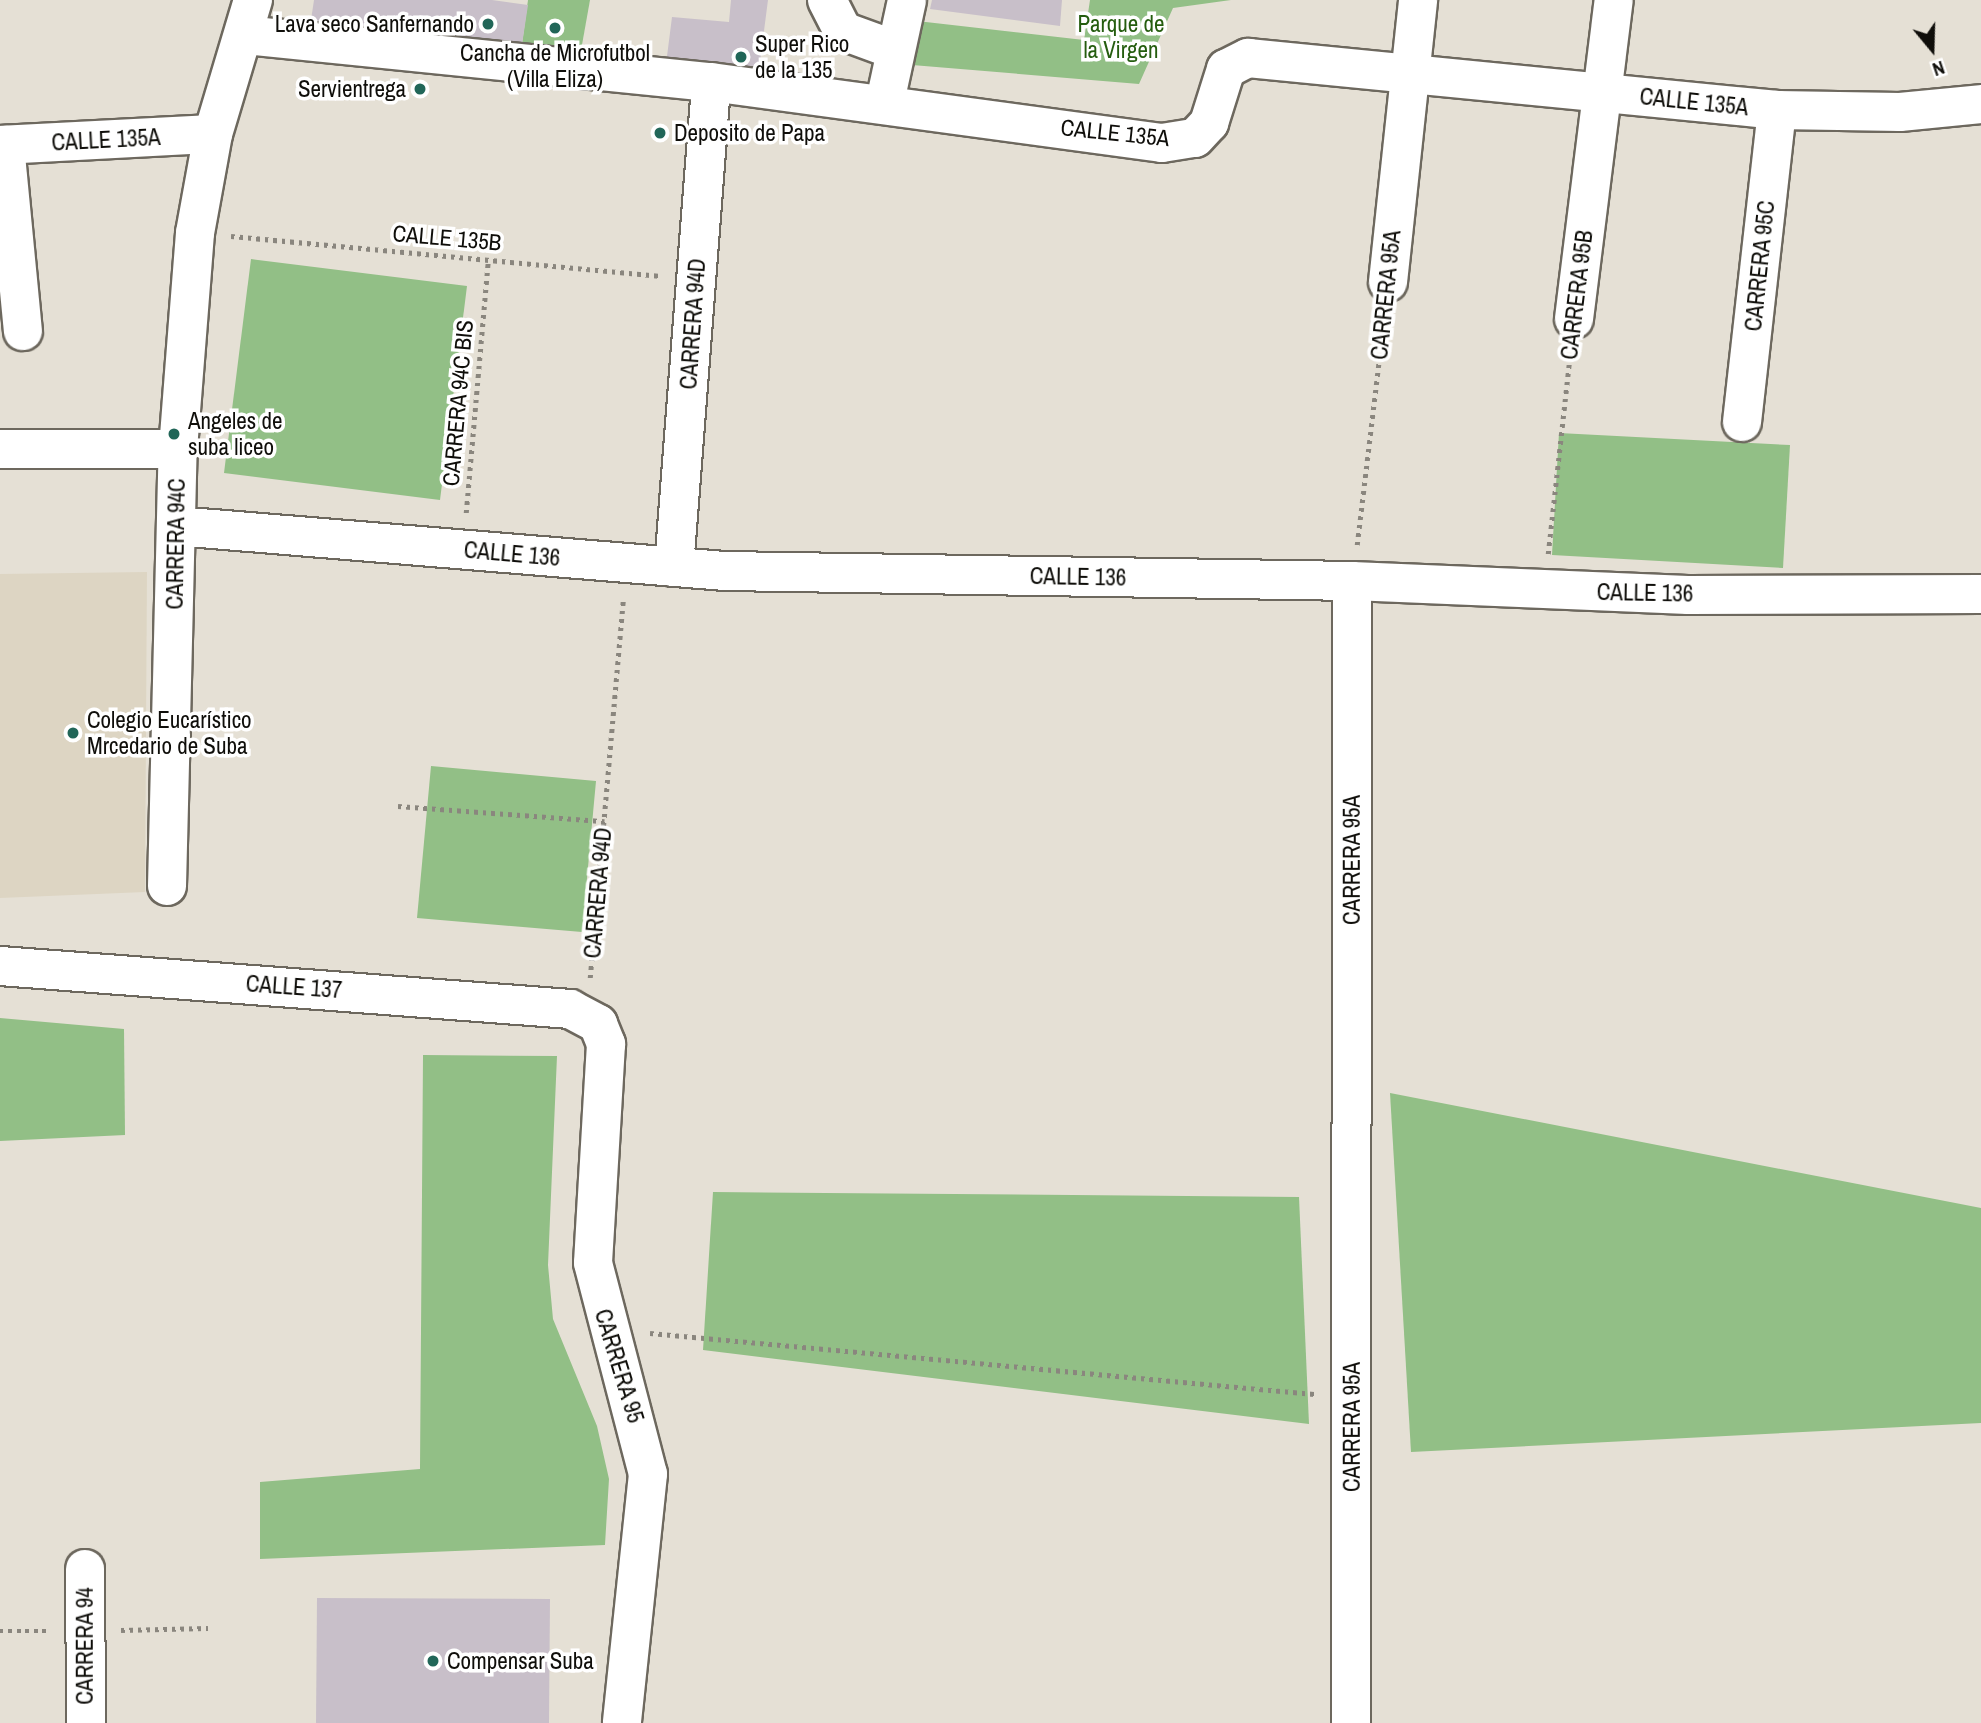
<!DOCTYPE html>
<meta charset="utf-8">
<style>
body{margin:0}
#map{position:relative;width:1981px;height:1723px;overflow:hidden;background:#e5e0d5;font-family:"Archivo Narrow",sans-serif}
div>[style]{position:absolute}
[style*='--x']{left:calc(var(--x)*1px);top:calc(var(--y)*1px);width:calc(var(--w)*1px);rotate:calc(var(--a)*1deg)}
.built>*{inset:0;background:#ddd5c3}
.green>*{inset:0;background:#92bf86}
.building>*{inset:0;background:#c8bfc9}
.path>*{height:4.5px;margin-top:-2.25px;transform-origin:0;background:repeating-linear-gradient(90deg,#8a867e 0 3.5px,transparent 0 8.5px)}
.roads{filter:drop-shadow(2px 0 #6d685e) drop-shadow(-2px 0 #6d685e) drop-shadow(0 2px #6d685e) drop-shadow(0 -2px #6d685e)}
.minor>*{height:38px;margin:-19px;padding:0 19px;transform-origin:19px;border-radius:19px;background:#fff}
.dots>*{width:19px;height:19px;translate:-50% -50%;box-sizing:border-box;border:4px solid #fff;border-radius:50%}
span{translate:-50% -50%;white-space:nowrap;text-align:center;line-height:1.15;-webkit-text-stroke:7px #fff;paint-order:stroke}
.poi-label{font-size:23px;color:#0f0e0a}
.right{translate:-100% -50%;text-align:right}
.left{translate:0 -50%;text-align:left}
.park-label{font-size:23px;color:#255d0f}
.street-label{font-size:23px;color:#0f0e0a}
.north{position:absolute;left:1897px;top:14px;width:70px;height:70px;-webkit-text-stroke:5px #fff;paint-order:stroke;rotate:161deg;font-size:19px;font-weight:700;line-height:28px;text-align:center;color:#0f0e0a}
.north::after{content:'';display:block;margin:auto;width:24px;height:32px;background:#0f0e0a;clip-path:polygon(50% 0,100% 100%,50% 72%,0 100%)}
</style>
<div id="map">
<div class="built">
<div style="clip-path:polygon(147px 572px,145px 892px,0 898px,0 574px)"></div>
</div>
<div class="green">
<div style="clip-path:polygon(528px 0,590px 0,580px 56px,521px 51px)"></div>
<div style="clip-path:polygon(1090px 0,1231px 0,1173px 8px,1139px 84px,912px 65px,917px 21px,1084px 40px)"></div>
<div style="clip-path:polygon(251px 259px,467px 286px,440px 500px,224px 473px)"></div>
<div style="clip-path:polygon(1559px 433px,1790px 445px,1783px 568px,1552px 555px)"></div>
<div style="clip-path:polygon(431px 766px,596px 781px,582px 932px,417px 918px)"></div>
<div style="clip-path:polygon(0 1018px,124px 1029px,125px 1135px,0 1141px)"></div>
<div style="clip-path:polygon(423px 1055px,557px 1056px,548px 1265px,553px 1319px,597px 1426px,609px 1479px,605px 1545px,260px 1559px,260px 1482px,420px 1469px)"></div>
<div style="clip-path:polygon(1390px 1093px,1981px 1208px,1981px 1423px,1411px 1452px)"></div>
<div style="clip-path:polygon(713px 1192px,1299px 1197px,1309px 1424px,703px 1350px)"></div>
</div>
<div class="building">
<div style="clip-path:polygon(314px 0,492px 0,528px 5px,521px 51px,311px 20px)"></div>
<div style="clip-path:polygon(731px 0,768px 0,757px 85px,665px 72px,672px 17px,729px 22px)"></div>
<div style="clip-path:polygon(932px 0,1062px 0,1060px 26px,930px 9px)"></div>
<div style="clip-path:polygon(317px 1598px,550px 1599px,549px 1723px,316px 1723px)"></div>
</div>
<div class="path">
<div style="--x:231;--y:236;--w:432;--a:5.3"></div>
<div style="--x:466;--y:513;--w:255;--a:-85"></div>
<div style="--x:1357;--y:545;--w:230;--a:-83.2"></div>
<div style="--x:1548;--y:554;--w:201;--a:-83.7"></div>
<div style="--x:398;--y:806;--w:207;--a:4.2"></div>
<div style="--x:590;--y:978;--w:379;--a:-85"></div>
<div style="--x:650;--y:1333;--w:667;--a:5.25"></div>
<div style="--x:121;--y:1630;--w:87;--a:-1.3"></div>
<div style="--x:0;--y:1631;--w:49;--a:0"></div>
</div>
<div class="roads">
<div class="minor">
<div style="--x:827;--y:0;--w:35;--a:63"></div>
<div style="--x:843;--y:31;--w:55;--a:20.1"></div>
<div style="--x:245;--y:35;--w:468;--a:5.8"></div>
<div style="--x:711;--y:82;--w:455;--a:7.7"></div>
<div style="--x:1162;--y:143;--w:33;--a:-9"></div>
<div style="--x:1195;--y:138;--w:21;--a:-47"></div>
<div style="--x:1209;--y:123;--w:57;--a:-72.5"></div>
<div style="--x:1226;--y:69;--w:25;--a:-27"></div>
<div style="--x:1248;--y:58;--w:532;--a:5.61"></div>
<div style="--x:1777;--y:110;--w:123;--a:0.9"></div>
<div style="--x:1900;--y:112;--w:81;--a:-5.6"></div>
<div style="--x:885;--y:102;--w:104;--a:-77.8"></div>
<div style="--x:0;--y:145;--w:213;--a:-3"></div>
<div style="--x:5;--y:145;--w:187;--a:84.5"></div>
<div style="--x:1388;--y:282;--w:284;--a:-83.9"></div>
<div style="--x:1574;--y:319;--w:321;--a:-82.9"></div>
<div style="--x:1742;--y:422;--w:314;--a:-83.6"></div>
<div style="--x:0;--y:449;--w:178;--a:0"></div>
<div style="--x:176;--y:526;--w:550;--a:4.69"></div>
<div style="--x:724;--y:571;--w:628;--a:0.91"></div>
<div style="--x:1352;--y:581;--w:336;--a:2.4"></div>
<div style="--x:1688;--y:595;--w:293;--a:-0.2"></div>
<div style="--x:674;--y:567;--w:486;--a:-85.6"></div>
<div style="--x:167;--y:886;--w:437;--a:-88.6"></div>
<div style="--x:178;--y:449;--w:217;--a:-85.5"></div>
<div style="--x:195;--y:233;--w:101;--a:-79.7"></div>
<div style="--x:213;--y:134;--w:140;--a:-73.4"></div>
<div style="--x:0;--y:966;--w:572;--a:4.31"></div>
<div style="--x:570;--y:1009;--w:32;--a:28"></div>
<div style="--x:598;--y:1024;--w:22;--a:68"></div>
<div style="--x:606;--y:1044;--w:219;--a:93.4"></div>
<div style="--x:593;--y:1263;--w:218;--a:75.4"></div>
<div style="--x:648;--y:1474;--w:250;--a:96"></div>
<div style="--x:85;--y:1569;--w:154;--a:89.6"></div>
<div style="--x:1351;--y:1723;--w:1142;--a:-89.95"></div>
</div>
</div>
<div class="dots">
<div style="left:488px;top:24px;background:#216658"></div>
<div style="left:555px;top:28px;background:#216658"></div>
<div style="left:741px;top:57px;background:#216658"></div>
<div style="left:420px;top:89px;background:#216658"></div>
<div style="left:660px;top:133px;background:#216658"></div>
<div style="left:174px;top:434px;background:#216658"></div>
<div style="left:73px;top:733px;background:#216658"></div>
<div style="left:433px;top:1661px;background:#216658"></div>
</div>
<div class="poi-label">
<span class="right" style="left:474px;top:24px">Lava seco Sanfernando</span>
<span class="left" style="left:755px;top:57px">Super Rico<br>de la 135</span>
<span style="left:555px;top:66px">Cancha de Microfutbol<br>(Villa Eliza)</span>
<span class="right" style="left:406px;top:89px">Servientrega</span>
<span class="left" style="left:674px;top:133px">Deposito de Papa</span>
<span class="left" style="left:188px;top:434px">Angeles de<br>suba liceo</span>
<span class="left" style="left:87px;top:733px">Colegio Eucarístico<br>Mrcedario de Suba</span>
<span class="left" style="left:447px;top:1661px">Compensar Suba</span>
</div>
<div class="park-label">
<span style="left:1121px;top:37px">Parque de<br>la Virgen</span>
</div>
<div class="street-label">
<span style="left:1694px;top:102px;rotate:6deg">CALLE 135A</span>
<span style="left:1115px;top:133px;rotate:6deg">CALLE 135A</span>
<span style="left:106px;top:140px;rotate:-3deg">CALLE 135A</span>
<span style="left:447px;top:238px;rotate:5deg">CALLE 135B</span>
<span style="left:1760px;top:266px;rotate:-84deg">CARRERA 95C</span>
<span style="left:1386px;top:295px;rotate:-84deg">CARRERA 95A</span>
<span style="left:1577px;top:295px;rotate:-83deg">CARRERA 95B</span>
<span style="left:693px;top:324px;rotate:-86deg">CARRERA 94D</span>
<span style="left:458px;top:403px;rotate:-85deg">CARRERA 94C BIS</span>
<span style="left:176px;top:544px;rotate:-89deg">CARRERA 94C</span>
<span style="left:512px;top:554px;rotate:5deg">CALLE 136</span>
<span style="left:1078px;top:577px;rotate:1deg">CALLE 136</span>
<span style="left:1645px;top:593px;rotate:1deg">CALLE 136</span>
<span style="left:1352px;top:860px;rotate:-90deg">CARRERA 95A</span>
<span style="left:598px;top:893px;rotate:-85deg">CARRERA 94D</span>
<span style="left:294px;top:987px;rotate:4deg">CALLE 137</span>
<span style="left:619px;top:1366px;rotate:73deg">CARRERA 95</span>
<span style="left:1352px;top:1427px;rotate:-90deg">CARRERA 95A</span>
<span style="left:85px;top:1646px;rotate:-90deg">CARRERA 94</span>
</div>
<div class="north">N</div>
</div>
